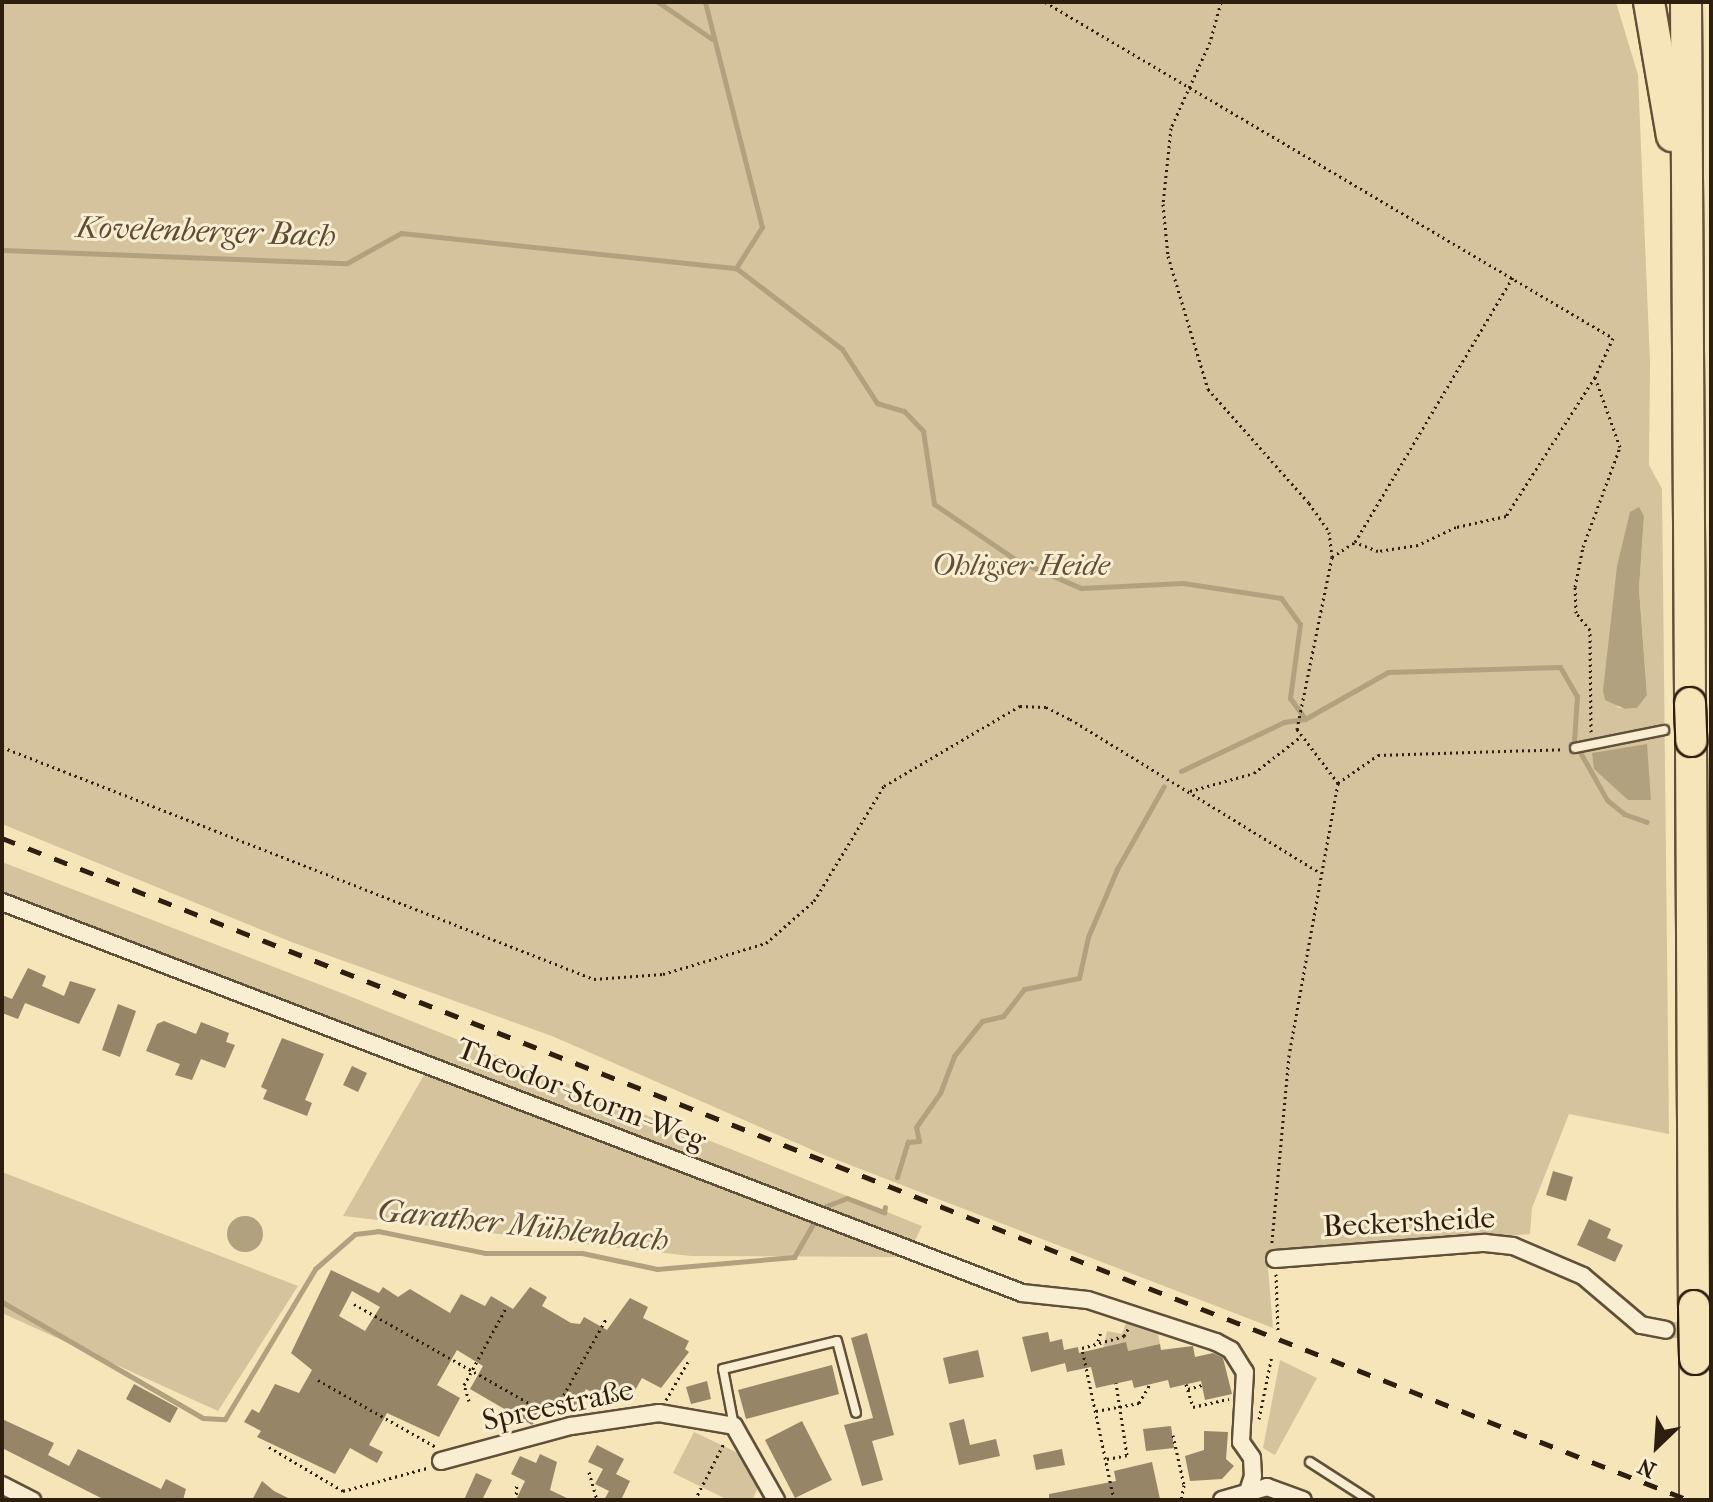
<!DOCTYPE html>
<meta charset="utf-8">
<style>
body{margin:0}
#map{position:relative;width:1713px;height:1502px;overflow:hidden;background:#f6e5b9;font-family:"IM FELL French Canon",serif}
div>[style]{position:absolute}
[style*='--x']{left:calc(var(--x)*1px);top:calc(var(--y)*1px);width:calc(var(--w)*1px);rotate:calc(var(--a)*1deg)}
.green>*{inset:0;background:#d4c39c}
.water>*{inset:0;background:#b2a17f}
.round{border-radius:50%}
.stream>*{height:5px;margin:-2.5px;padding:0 2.5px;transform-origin:2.5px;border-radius:2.5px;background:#b2a17f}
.building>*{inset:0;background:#968567}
.minor-tunnel>*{height:16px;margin-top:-8px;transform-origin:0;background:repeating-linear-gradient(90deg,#cebd97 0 16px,transparent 0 24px)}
.path>*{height:3px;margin-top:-1.5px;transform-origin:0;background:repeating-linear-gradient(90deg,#2e1e0e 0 2px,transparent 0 6px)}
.roads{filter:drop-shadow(2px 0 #605039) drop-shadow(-2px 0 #605039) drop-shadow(0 2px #605039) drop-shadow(0 -2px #605039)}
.service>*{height:8px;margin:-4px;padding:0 4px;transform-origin:4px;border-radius:4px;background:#f9eed2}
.minor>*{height:16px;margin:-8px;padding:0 8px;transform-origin:8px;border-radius:8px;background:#f9eed2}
.motorway>*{height:30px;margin:-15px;padding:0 15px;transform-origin:15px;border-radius:15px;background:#f6e5b9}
.rail>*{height:5px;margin-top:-2.5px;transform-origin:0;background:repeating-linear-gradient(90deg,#2e1e0e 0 14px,transparent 0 28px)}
.bridges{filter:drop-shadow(2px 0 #2e1e0e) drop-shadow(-2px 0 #2e1e0e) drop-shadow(0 2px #2e1e0e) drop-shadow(0 -2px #2e1e0e)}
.motorway-bridge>*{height:30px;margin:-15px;padding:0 15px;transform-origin:15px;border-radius:15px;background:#f6e5b9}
span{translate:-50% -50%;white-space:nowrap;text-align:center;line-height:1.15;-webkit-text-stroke:6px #f9eed2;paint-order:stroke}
.park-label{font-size:30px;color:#605039;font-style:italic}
.street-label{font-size:30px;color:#2e1e0e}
.water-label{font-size:32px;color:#5c4c36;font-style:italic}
.frame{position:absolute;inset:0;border:4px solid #2e1e0e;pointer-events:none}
.north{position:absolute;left:1617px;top:1406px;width:80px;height:80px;-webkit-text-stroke:6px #f9eed2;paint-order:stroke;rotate:205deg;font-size:22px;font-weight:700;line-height:32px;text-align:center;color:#2e1e0e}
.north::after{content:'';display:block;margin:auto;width:28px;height:36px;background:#2e1e0e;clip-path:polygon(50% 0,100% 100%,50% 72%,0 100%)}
</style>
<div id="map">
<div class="green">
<div style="clip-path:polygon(evenodd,2px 2px,1616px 2px,1638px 75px,1650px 363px,1649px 465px,1662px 489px,1669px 1134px,1569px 1114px,1532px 1208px,1530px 1234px,1267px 1256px,1273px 1328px,824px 1155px,552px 1036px,294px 943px,2px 824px,2px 2px,1644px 516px,1639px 589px,1647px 694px,1637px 708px,1625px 709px,1617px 707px,1644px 516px)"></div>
<div style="clip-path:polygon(2px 862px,344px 994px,922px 1226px,907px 1257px,691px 1256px,343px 1216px,432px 1061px,2px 891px)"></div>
<div style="clip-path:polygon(2px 1172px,298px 1286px,218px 1411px,2px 1313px)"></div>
<div style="clip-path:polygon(1127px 1320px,1157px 1330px,1160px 1344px,1128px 1351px,1103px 1348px,1107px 1331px,1122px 1334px)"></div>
<div style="clip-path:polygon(1280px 1360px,1317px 1378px,1275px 1455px,1263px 1448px)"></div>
<div style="clip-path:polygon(694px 1432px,740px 1454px,760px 1484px,752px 1500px,728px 1500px,673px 1473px)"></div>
</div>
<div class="water">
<div style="clip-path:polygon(1639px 507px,1644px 516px,1639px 589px,1647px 695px,1637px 708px,1625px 709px,1605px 700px,1603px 691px,1617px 566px,1630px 512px)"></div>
<div style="clip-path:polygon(1647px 744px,1651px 800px,1628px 800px,1594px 769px,1592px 753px)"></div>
<div class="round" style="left:227px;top:1216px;width:36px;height:36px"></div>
</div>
<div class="stream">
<div style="--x:658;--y:2;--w:65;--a:34.4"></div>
<div style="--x:705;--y:2;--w:232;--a:75.8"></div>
<div style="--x:762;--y:227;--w:49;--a:122.4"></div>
<div style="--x:736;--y:268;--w:133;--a:37.4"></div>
<div style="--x:842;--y:349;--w:64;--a:57.1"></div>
<div style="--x:877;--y:403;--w:28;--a:17"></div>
<div style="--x:904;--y:411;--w:28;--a:46"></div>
<div style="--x:923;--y:431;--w:74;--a:81.4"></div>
<div style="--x:934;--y:504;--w:99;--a:34.3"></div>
<div style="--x:1016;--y:560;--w:71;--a:23.3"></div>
<div style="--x:1081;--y:588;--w:102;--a:-2.8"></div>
<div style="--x:1183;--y:583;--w:99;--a:8.7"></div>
<div style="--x:1281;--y:598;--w:32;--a:54"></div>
<div style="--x:1300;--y:624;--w:75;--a:97.7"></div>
<div style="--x:1290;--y:698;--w:26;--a:54"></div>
<div style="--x:2;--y:250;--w:345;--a:2.2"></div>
<div style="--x:347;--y:263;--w:62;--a:-29.1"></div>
<div style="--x:401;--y:233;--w:337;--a:6"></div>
<div style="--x:1581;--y:754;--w:53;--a:60.5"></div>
<div style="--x:1607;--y:800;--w:22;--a:39"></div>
<div style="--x:1624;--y:814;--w:24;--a:19"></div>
<div style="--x:1181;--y:771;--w:114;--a:-25.4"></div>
<div style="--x:1284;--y:722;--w:21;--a:-8"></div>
<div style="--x:1305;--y:719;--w:95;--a:-29.5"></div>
<div style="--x:1388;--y:672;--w:172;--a:-1.7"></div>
<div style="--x:1560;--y:667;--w:34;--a:60"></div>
<div style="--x:1577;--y:696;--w:45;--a:93.8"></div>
<div style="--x:897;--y:1177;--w:37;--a:-73"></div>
<div style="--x:908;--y:1142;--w:11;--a:-5"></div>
<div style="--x:919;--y:1141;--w:14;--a:-102"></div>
<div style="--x:916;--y:1127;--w:42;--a:-54.8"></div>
<div style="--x:940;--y:1093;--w:40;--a:-69"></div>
<div style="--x:954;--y:1056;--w:45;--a:-51.3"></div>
<div style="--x:982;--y:1021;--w:22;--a:-13"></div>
<div style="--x:1003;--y:1016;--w:34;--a:-52"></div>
<div style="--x:1024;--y:989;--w:56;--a:-11.3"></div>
<div style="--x:1079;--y:978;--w:42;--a:-77.6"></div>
<div style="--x:1088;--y:937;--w:74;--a:-66.9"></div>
<div style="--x:1117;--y:869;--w:95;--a:-60.5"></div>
<div style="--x:821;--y:1208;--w:28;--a:-21"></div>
<div style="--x:847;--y:1198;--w:40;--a:21"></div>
<div style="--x:884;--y:1212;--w:5;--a:-79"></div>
<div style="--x:2;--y:1302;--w:232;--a:30"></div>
<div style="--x:203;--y:1418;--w:22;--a:3"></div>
<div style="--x:225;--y:1419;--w:175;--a:-59"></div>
<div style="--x:315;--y:1269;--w:53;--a:-41.2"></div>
<div style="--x:355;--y:1234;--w:23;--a:-7"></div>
<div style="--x:378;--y:1231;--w:109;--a:11.6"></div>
<div style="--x:485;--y:1253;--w:97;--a:0"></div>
<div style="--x:582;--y:1253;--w:77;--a:12"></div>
<div style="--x:657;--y:1269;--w:138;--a:-5"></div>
<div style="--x:794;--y:1257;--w:38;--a:-60"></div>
</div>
<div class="building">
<div style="clip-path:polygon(28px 968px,46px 976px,42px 986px,64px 996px,70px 981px,96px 989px,79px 1024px,25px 1003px,18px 1019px,2px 1013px,2px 995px,12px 999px)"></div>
<div style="clip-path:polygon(118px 1004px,136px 1011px,120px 1057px,102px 1050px)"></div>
<div style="clip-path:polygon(164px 1021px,196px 1034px,201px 1022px,229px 1033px,226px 1042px,235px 1045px,225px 1068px,201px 1059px,192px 1080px,175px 1075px,180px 1064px,146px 1051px,157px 1024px)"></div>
<div style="clip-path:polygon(282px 1038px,324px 1054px,305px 1100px,312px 1103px,307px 1116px,263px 1099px,267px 1090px,261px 1087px)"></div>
<div style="clip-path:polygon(352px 1066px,367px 1073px,358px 1092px,343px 1085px)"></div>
<div style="clip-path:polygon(1553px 1171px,1573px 1177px,1566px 1201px,1546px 1195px)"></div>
<div style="clip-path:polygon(1589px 1219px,1611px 1229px,1607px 1238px,1623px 1245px,1615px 1262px,1577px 1245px)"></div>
<div style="clip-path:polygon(evenodd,331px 1270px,379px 1293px,383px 1287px,398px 1297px,410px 1289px,450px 1313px,461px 1294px,485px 1306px,491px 1296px,513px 1309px,530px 1287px,547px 1297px,542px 1306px,571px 1323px,580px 1324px,584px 1317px,607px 1330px,630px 1298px,648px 1307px,643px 1318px,689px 1341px,685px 1349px,689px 1352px,661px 1388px,642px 1378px,629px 1401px,617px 1394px,612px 1404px,586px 1389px,573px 1413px,552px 1401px,532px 1425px,470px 1389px,483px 1366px,457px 1350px,437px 1385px,460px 1398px,439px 1437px,387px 1413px,369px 1445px,383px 1452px,377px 1463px,350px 1448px,335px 1474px,257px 1437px,261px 1431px,244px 1422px,252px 1409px,259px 1413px,275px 1384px,299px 1393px,312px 1370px,291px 1353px,331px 1270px,352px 1291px,380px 1307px,365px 1331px,339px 1316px,352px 1291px)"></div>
<div style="clip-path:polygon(1048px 1332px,1050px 1342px,1062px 1339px,1064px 1350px,1078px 1347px,1079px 1353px,1126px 1342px,1128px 1351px,1160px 1344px,1161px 1350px,1193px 1346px,1195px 1357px,1213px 1353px,1223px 1358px,1232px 1394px,1205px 1400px,1201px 1381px,1170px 1388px,1168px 1380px,1134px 1388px,1132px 1380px,1096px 1388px,1091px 1367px,1067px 1372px,1065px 1363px,1031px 1372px,1022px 1337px)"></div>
<div style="clip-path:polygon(867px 1333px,894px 1435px,872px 1441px,883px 1480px,862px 1486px,844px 1425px,873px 1418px,851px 1338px)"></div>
<div style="clip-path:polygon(978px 1350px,984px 1377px,949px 1384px,943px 1358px)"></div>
<div style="clip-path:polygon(832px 1365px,839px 1394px,746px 1419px,738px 1390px)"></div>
<div style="clip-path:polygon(707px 1381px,711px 1399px,691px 1404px,686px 1387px)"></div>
<div style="clip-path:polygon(134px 1384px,178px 1408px,170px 1423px,126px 1399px)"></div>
<div style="clip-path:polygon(2px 1419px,54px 1443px,48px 1455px,69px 1466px,78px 1449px,161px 1489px,166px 1479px,186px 1489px,183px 1500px,105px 1500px,2px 1448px)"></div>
<div style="clip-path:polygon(964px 1419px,970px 1445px,996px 1439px,1000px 1456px,959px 1465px,949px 1423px)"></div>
<div style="clip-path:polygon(802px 1421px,832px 1480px,795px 1498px,765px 1440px)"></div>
<div style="clip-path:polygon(1171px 1426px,1174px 1448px,1146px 1451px,1143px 1429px)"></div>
<div style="clip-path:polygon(1204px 1431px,1228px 1432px,1226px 1459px,1234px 1466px,1222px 1479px,1190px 1481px,1185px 1456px,1204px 1450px)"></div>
<div style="clip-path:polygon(597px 1445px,624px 1459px,616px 1474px,630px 1481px,621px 1500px,604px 1500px,609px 1491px,595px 1484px,603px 1469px,588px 1462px)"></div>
<div style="clip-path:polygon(1062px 1449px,1065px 1465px,1036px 1470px,1033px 1455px)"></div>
<div style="clip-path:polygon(540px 1454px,557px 1462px,550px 1490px,571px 1500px,516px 1500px,525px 1481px,511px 1474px,520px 1456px,536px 1463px)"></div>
<div style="clip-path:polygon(1152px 1462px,1160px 1499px,1049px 1500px,1049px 1494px,1116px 1481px,1114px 1471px)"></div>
<div style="clip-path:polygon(476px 1473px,492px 1480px,482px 1500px,464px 1500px)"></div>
<div style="clip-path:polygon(262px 1481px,274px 1491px,292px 1500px,252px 1500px)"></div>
</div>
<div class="minor-tunnel">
<div style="--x:1666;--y:1330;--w:45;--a:0"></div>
</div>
<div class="path">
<div style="--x:1045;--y:2;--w:660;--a:30.61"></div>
<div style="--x:1613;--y:338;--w:43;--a:114.8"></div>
<div style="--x:1595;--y:377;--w:165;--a:122.6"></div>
<div style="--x:1506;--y:516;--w:51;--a:167.6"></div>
<div style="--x:1456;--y:527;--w:42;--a:154.7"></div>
<div style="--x:1418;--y:545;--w:40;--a:171.5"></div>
<div style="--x:1378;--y:551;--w:25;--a:-159"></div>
<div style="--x:1221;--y:2;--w:41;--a:105.4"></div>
<div style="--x:1210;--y:42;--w:94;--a:114.4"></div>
<div style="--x:1171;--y:128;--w:76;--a:96"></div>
<div style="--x:1163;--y:204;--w:52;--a:84.5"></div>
<div style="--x:1168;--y:256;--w:139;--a:73.3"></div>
<div style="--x:1208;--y:389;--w:152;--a:48.5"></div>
<div style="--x:1309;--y:503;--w:35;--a:55"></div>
<div style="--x:1329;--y:532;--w:25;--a:83"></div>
<div style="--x:1332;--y:557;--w:176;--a:101.5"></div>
<div style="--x:1297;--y:729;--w:68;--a:52.8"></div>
<div style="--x:1338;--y:783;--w:276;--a:100.2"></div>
<div style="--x:1289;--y:1055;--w:189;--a:95.2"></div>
<div style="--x:1332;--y:557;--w:27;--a:-33"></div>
<div style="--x:1355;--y:542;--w:309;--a:-59.2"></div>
<div style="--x:1591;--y:732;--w:102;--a:-90.6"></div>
<div style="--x:1590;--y:630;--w:22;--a:-129"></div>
<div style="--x:1576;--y:613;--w:26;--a:-92"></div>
<div style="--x:1575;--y:587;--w:41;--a:-78.7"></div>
<div style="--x:1583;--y:547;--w:107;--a:-69.7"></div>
<div style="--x:1620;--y:447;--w:74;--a:-109.7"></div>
<div style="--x:2;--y:747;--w:636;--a:21.4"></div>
<div style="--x:594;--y:979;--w:69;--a:-4.1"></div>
<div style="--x:663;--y:974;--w:108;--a:-16.8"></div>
<div style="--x:766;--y:943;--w:64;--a:-41.2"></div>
<div style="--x:814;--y:901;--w:135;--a:-58.7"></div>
<div style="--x:884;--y:786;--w:158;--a:-30.5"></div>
<div style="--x:1020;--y:706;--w:26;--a:2"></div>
<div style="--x:1046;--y:707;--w:27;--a:27"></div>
<div style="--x:1070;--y:719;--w:294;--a:31.6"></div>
<div style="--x:1338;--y:783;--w:49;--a:-35"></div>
<div style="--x:1378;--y:755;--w:186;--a:-1.8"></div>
<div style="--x:1190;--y:791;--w:66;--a:-15.7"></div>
<div style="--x:1254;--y:773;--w:57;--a:-37.9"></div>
<div style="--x:1276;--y:1274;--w:56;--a:88"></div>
<div style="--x:354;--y:1304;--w:225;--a:29.5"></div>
<div style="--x:1098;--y:1341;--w:10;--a:-73"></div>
<div style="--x:318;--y:1380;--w:136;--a:29.6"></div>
<div style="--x:1186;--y:1384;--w:24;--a:73"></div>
<div style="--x:1193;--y:1407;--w:37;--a:-13"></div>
<div style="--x:1188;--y:1389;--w:15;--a:-16"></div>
<div style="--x:666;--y:1400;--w:46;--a:-60.1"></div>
<div style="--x:469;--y:1401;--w:17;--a:-107"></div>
<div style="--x:464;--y:1385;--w:88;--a:-61.4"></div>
<div style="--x:1096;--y:1411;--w:44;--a:-10.5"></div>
<div style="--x:1139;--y:1403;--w:22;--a:-60"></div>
<div style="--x:552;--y:1416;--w:113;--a:-60.9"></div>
<div style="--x:1259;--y:1419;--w:65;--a:-78.5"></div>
<div style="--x:1173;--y:1435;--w:51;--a:77.6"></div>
<div style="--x:1184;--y:1485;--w:15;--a:101"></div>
<div style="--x:269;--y:1447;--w:86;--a:30.7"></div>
<div style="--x:343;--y:1491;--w:87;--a:-15.3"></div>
<div style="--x:1107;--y:1459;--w:20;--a:-11"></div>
<div style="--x:1127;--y:1455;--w:73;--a:-98.7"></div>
<div style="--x:589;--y:1472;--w:29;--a:74"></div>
<div style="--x:516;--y:1500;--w:17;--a:-87"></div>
<div style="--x:695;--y:1500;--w:64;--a:-63"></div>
<div style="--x:1114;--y:1500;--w:155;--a:-101.9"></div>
<div style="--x:1082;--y:1348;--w:44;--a:-15.9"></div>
<div style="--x:1124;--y:1336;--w:8;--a:-60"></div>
</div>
<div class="roads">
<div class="service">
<div style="--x:1575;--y:748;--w:91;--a:-11.4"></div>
<div style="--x:734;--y:1426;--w:58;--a:-100.9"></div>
<div style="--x:723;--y:1369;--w:117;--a:-13.8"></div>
<div style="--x:837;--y:1341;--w:74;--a:75.2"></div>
<div style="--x:1310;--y:1462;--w:70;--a:32.8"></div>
</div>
<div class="minor">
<div style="--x:2;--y:902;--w:1092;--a:20.97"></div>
<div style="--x:1022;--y:1293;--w:66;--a:6.1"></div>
<div style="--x:1088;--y:1300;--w:135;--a:18.2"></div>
<div style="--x:1216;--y:1342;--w:17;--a:28"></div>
<div style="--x:1231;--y:1350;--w:26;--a:58"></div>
<div style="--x:1245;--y:1372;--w:70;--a:93.3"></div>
<div style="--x:1241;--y:1442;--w:19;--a:55"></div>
<div style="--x:1252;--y:1458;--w:18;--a:87"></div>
<div style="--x:1253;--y:1476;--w:25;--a:108"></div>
<div style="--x:1275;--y:1259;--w:211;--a:-4.4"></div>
<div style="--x:1485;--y:1243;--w:28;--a:6"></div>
<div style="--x:1513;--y:1246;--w:76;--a:23.2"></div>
<div style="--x:1583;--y:1276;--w:76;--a:40.2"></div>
<div style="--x:1641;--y:1325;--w:25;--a:11"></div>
<div style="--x:441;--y:1461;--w:135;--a:-15.1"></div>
<div style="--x:571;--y:1426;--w:89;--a:-8.4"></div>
<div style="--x:659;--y:1413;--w:76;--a:9.8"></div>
<div style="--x:734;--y:1426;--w:85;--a:60.4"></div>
<div style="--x:2;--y:1485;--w:34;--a:27"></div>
<div style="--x:1222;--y:1500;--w:47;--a:-16.1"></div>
<div style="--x:1267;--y:1487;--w:38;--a:20"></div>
</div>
<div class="motorway">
<div style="--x:1649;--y:2;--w:136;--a:80.3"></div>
<div style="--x:1686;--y:2;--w:701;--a:89.67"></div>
<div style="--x:1691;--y:741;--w:565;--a:89.7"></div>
<div style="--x:1695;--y:1500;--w:141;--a:-90"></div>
</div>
</div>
<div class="rail">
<div style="--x:2;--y:838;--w:1812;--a:21.43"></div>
</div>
<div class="bridges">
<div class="motorway-bridge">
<div style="--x:1690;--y:703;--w:38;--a:88"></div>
<div style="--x:1694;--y:1306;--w:53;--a:88.9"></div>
</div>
</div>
<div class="park-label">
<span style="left:1021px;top:566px">Ohligser Heide</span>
</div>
<div class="street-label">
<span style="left:581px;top:1095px;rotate:21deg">Theodor-Storm-Weg</span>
<span style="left:1409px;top:1223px;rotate:-3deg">Beckersheide</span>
<span style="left:558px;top:1406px;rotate:-12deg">Spreestraße</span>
</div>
<div class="water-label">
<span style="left:206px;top:232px;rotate:2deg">Kovelenberger Bach</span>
<span style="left:523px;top:1226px;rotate:6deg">Garather Mühlenbach</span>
</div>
<div class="frame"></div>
<div class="north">N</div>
</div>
